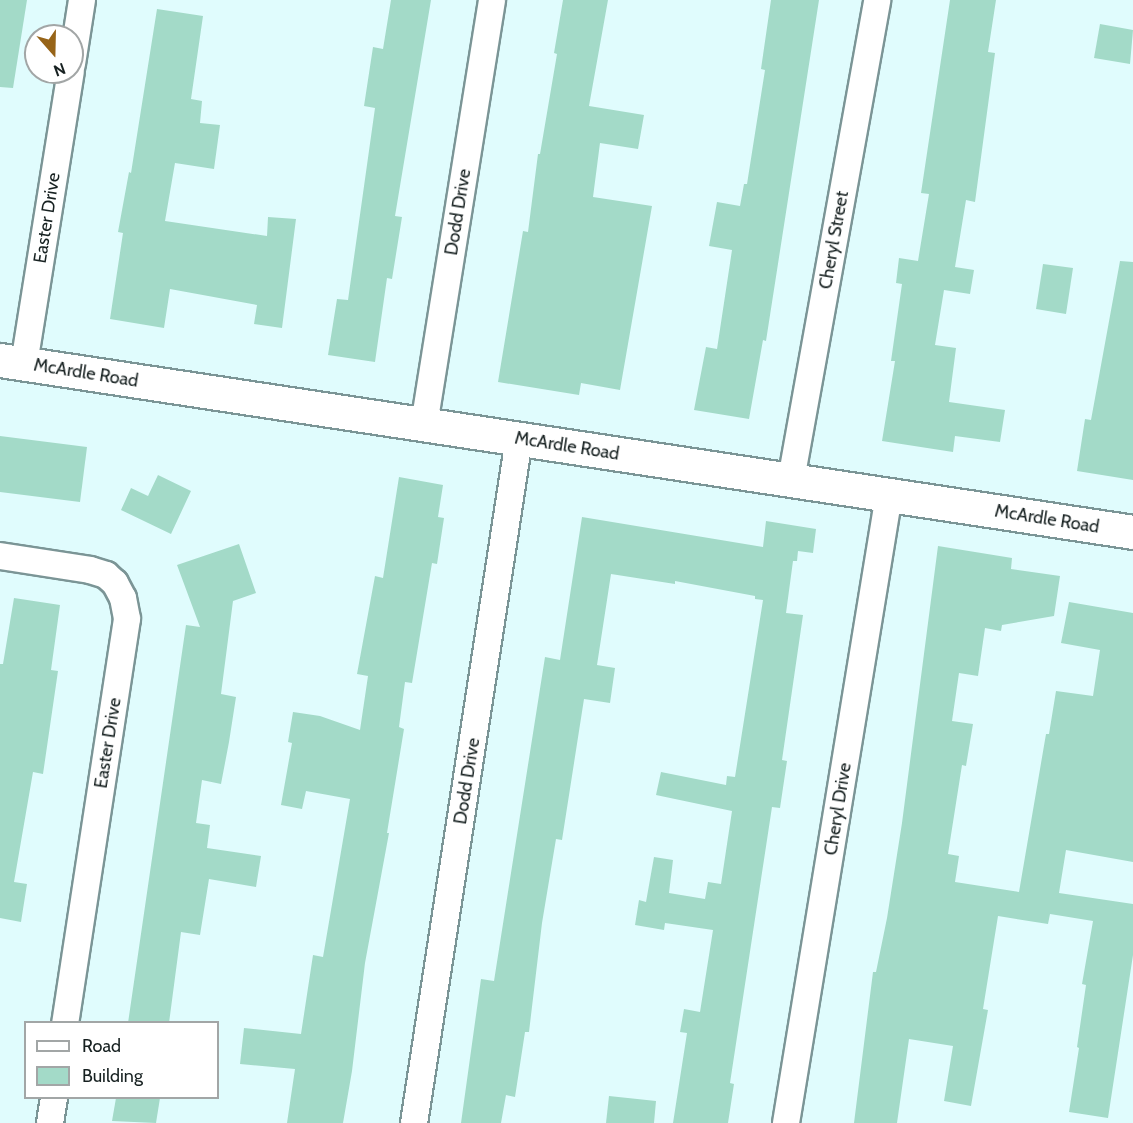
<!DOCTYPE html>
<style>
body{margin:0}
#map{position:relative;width:1133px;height:1123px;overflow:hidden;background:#e0fcfd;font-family:Cabin,sans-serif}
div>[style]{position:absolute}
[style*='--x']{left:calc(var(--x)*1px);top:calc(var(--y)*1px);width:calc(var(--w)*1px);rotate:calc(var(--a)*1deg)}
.building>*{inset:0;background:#a3dac8}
.roads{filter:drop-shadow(2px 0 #7b9596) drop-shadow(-2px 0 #7b9596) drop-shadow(0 2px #7b9596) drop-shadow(0 -2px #7b9596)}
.minor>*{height:26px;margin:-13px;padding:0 13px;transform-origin:13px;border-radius:13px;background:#fff}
.secondary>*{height:33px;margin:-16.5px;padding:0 16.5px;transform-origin:16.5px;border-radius:16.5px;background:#fff}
span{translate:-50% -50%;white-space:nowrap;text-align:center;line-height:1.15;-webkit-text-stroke:5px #fff;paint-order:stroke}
.street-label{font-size:18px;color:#172121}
.legend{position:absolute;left:24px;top:1021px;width:195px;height:78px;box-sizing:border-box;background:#fff;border:2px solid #a2a6a6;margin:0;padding:8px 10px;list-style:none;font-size:18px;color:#172121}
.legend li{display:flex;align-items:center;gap:12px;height:30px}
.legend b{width:30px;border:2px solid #a2a6a6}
.north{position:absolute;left:24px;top:24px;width:60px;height:60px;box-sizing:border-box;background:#fff;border:2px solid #a2a6a6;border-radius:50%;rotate:160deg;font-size:16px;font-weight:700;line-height:24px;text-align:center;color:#172121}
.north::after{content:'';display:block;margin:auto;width:21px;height:27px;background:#976418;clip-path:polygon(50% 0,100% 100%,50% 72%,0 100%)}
</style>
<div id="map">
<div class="building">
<div style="clip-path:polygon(0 0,27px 0,13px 88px,0 87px)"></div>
<div style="clip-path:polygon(391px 0,431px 0,395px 216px,402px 217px,392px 279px,387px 278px,375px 362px,328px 355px,337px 299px,348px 300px,375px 108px,364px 106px,373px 47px,383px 49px)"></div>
<div style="clip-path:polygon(563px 0,608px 0,589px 106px,644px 115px,638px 149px,600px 143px,593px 197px,652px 206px,620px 390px,581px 383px,579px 395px,498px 382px,523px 231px,528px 232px,538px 154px,540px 154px,557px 54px,554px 53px)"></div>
<div style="clip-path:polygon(771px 0,819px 0,766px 341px,763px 340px,749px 419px,694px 410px,706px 347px,717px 349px,732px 250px,709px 246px,717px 202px,740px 206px,744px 184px,747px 184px,765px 70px,761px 69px)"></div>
<div style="clip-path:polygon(950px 0,996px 0,988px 52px,995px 53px,975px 202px,966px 200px,955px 267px,974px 270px,970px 294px,944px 290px,935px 345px,956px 348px,949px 402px,1005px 410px,1000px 442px,955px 436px,953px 452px,882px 441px,895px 361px,891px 361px,902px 284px,896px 283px,899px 258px,918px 261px,929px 194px,921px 193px)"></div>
<div style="clip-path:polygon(157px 9px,203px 16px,191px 99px,202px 101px,200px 123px,220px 125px,214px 169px,175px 163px,165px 221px,267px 236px,268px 217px,296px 219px,282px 328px,254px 324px,257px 305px,170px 289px,164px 328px,110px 319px,123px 233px,118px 232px,129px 172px,131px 173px)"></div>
<div style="clip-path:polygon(1100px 24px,1133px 30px,1130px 64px,1094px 58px)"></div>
<div style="clip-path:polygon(1120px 261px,1133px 262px,1133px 480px,1077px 471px,1085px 419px,1091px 420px)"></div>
<div style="clip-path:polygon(1043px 264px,1073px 268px,1066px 314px,1036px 309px)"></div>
<div style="clip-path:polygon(0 436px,87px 447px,80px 502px,0 492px)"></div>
<div style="clip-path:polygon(158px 475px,191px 491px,171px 534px,121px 510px,131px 488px,148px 496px)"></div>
<div style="clip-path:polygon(399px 477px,443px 485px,438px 517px,444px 518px,437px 564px,432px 563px,412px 683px,405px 682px,399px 727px,404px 729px,387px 833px,389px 833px,365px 963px,352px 1071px,343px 1123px,287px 1123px,295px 1069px,240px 1064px,244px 1028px,301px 1034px,313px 955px,323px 957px,350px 799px,306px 791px,302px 809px,281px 805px,292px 743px,288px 742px,293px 712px,320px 716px,360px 730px,368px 676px,357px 674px,375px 576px,383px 578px)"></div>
<div style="clip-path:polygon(582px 517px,763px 547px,766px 521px,816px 529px,813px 553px,798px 551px,797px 561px,793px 561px,786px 613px,803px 615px,782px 760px,787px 761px,780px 808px,772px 807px,730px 1083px,734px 1084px,728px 1123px,673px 1123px,687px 1033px,680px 1032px,684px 1009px,700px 1012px,713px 930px,665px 923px,664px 930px,635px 925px,639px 900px,646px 902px,654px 857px,673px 860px,669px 893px,705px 899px,708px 882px,721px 884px,732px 811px,656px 795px,661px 772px,726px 785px,727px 776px,735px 777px,763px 600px,755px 599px,755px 596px,675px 581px,675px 584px,611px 574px,597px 665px,615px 668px,610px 703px,584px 699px,562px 840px,556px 839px,542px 923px,529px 1032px,525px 1032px,515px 1097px,506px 1095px,501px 1123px,461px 1123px,481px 979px,494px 981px,545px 657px,560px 660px)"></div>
<div style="clip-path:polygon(239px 544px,256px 593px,233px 601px,221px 694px,236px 697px,229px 742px,221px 784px,202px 780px,196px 823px,210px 825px,207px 848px,261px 856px,256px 887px,209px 879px,200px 935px,181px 932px,169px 1023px,128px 1023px,186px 625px,200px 627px,177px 565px)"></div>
<div style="clip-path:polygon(938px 546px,1012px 558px,1011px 569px,1060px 576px,1054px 616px,1002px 625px,1001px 631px,985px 628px,978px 676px,959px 673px,952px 721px,973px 724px,966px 766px,962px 765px,948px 854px,959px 856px,955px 882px,1019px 892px,1046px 734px,1049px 734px,1056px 691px,1093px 696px,1100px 650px,1061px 643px,1069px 602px,1133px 613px,1133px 862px,1066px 850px,1059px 893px,1133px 904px,1133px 955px,1108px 1118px,1069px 1112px,1079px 1048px,1077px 1047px,1086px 985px,1082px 984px,1093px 921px,1050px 914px,1048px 924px,998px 916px,983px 1009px,988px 1010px,971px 1106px,944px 1101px,953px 1046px,909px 1039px,897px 1123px,854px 1123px,873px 972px,876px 972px,887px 918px,902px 823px)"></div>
<div style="clip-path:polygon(14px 598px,60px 605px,51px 670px,58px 671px,43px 774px,33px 772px,14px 882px,27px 884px,21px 922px,0 918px,0 664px,3px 664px)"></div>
<div style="clip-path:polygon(609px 1096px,656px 1101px,654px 1123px,606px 1123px)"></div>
<div style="clip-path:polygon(116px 1098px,160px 1098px,156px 1123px,112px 1121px)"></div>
</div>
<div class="roads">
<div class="minor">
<div style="--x:72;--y:64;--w:65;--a:-81.1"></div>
<div style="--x:24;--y:364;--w:296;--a:-80.9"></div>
<div style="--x:424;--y:425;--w:430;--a:-80.9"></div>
<div style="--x:791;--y:480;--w:488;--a:-79.8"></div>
<div style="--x:0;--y:556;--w:91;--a:8.8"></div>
<div style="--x:90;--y:570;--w:17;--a:17"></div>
<div style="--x:106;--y:575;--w:12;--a:42"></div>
<div style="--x:115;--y:583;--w:17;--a:62"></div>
<div style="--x:123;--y:598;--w:21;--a:79"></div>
<div style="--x:127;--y:619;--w:408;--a:98.7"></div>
<div style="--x:50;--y:1123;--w:25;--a:-81"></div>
<div style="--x:414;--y:1123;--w:692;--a:-81.27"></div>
<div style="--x:786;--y:1123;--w:636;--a:-80.69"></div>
</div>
<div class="secondary">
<div style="--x:0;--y:360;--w:1146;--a:8.63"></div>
</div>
</div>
<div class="street-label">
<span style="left:458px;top:212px;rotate:-81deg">Dodd Drive</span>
<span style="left:47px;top:218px;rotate:-81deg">Easter Drive</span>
<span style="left:834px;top:240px;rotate:-80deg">Cheryl Street</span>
<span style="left:86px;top:373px;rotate:9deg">McArdle Road</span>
<span style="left:567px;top:446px;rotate:9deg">McArdle Road</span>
<span style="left:1047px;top:519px;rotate:9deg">McArdle Road</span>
<span style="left:108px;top:743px;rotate:-81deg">Easter Drive</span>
<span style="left:467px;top:781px;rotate:-81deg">Dodd Drive</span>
<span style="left:838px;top:809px;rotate:-81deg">Cheryl Drive</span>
</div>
<ul class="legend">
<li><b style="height:8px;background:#fff"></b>Road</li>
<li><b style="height:16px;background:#a3dac8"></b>Building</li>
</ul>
<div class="north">N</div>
</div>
